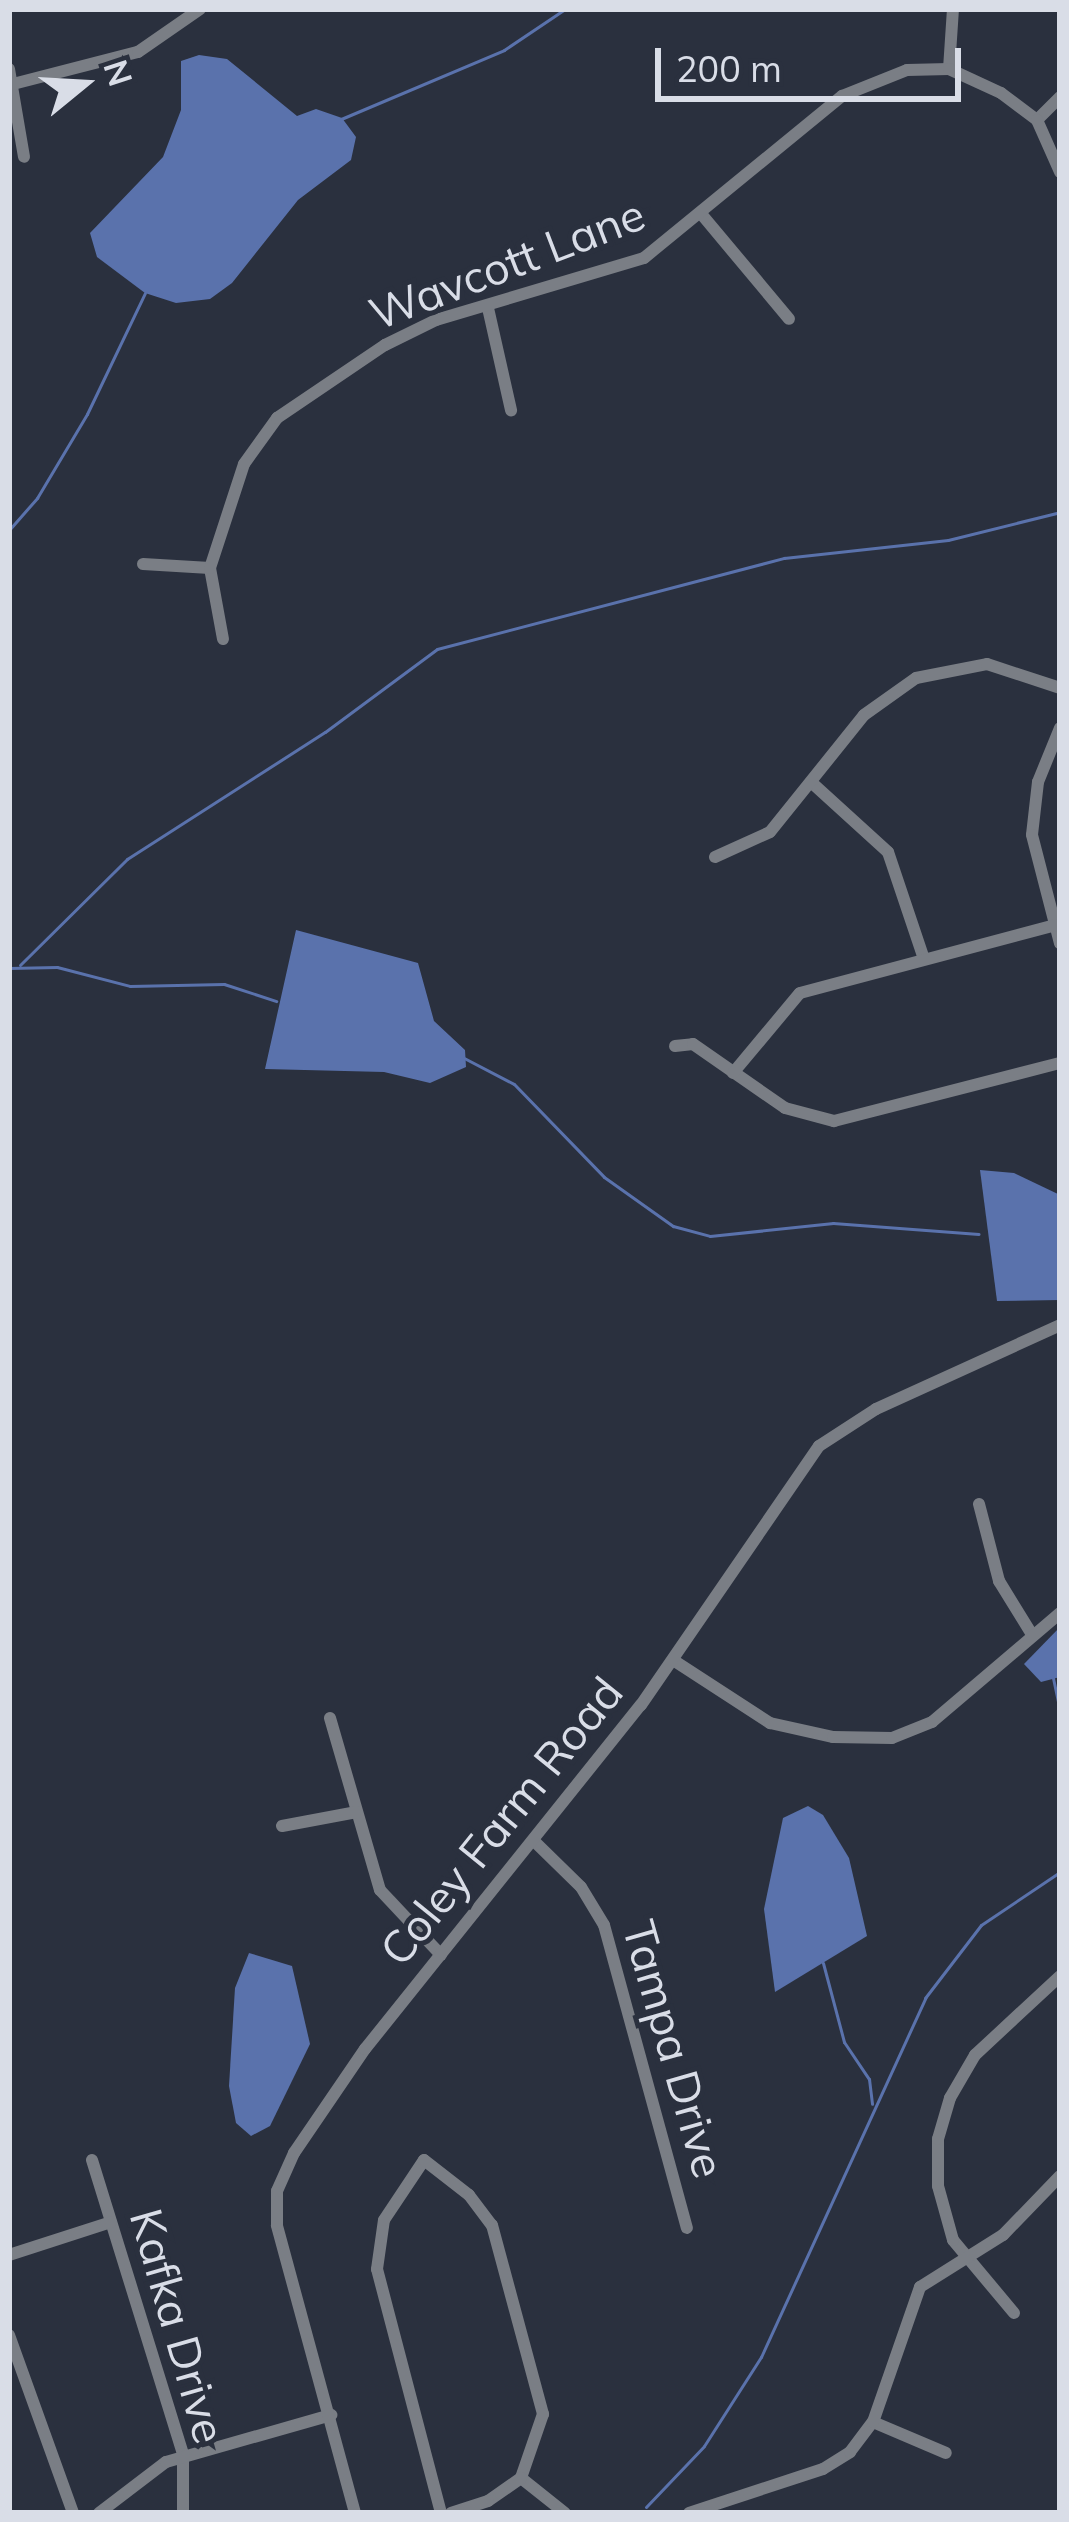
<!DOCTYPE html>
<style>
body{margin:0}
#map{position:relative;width:1069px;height:2522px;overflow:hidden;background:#2a303e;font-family:Mulish,sans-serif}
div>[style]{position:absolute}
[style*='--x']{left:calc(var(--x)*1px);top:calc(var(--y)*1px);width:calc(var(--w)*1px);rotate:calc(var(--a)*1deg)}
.water>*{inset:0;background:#5a72ac}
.stream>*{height:3px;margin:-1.5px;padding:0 1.5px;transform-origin:1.5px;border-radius:1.5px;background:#5a72ac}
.street>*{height:12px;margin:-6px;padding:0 6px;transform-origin:6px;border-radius:6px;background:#7a7e85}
span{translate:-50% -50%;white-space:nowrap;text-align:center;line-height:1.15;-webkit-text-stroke:10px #2a303e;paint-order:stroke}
.street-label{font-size:45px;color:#d9dde7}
.frame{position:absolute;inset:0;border:12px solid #d9dde7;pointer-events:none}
.north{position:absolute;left:24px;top:24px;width:120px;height:120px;-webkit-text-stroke:9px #2a303e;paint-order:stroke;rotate:72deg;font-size:33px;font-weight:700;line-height:48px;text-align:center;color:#d9dde7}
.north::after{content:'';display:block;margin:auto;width:42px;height:54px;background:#d9dde7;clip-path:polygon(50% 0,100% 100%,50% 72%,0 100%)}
.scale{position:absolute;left:655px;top:48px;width:306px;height:54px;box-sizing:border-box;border:6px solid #d9dde7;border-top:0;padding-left:15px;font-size:36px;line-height:42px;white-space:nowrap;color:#d9dde7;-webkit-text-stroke:9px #2a303e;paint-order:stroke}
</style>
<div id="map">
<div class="water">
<div style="clip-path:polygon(199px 55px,227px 59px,297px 116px,316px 109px,342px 118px,356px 137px,351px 160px,298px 200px,232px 283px,210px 299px,176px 303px,145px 293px,97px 257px,90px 233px,163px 157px,181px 110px,181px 61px)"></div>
<div style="clip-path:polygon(296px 930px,418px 963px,434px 1021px,465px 1050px,466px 1067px,430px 1083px,384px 1072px,265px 1069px)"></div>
<div style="clip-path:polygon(980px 1170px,1014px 1173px,1060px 1195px,1060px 1300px,997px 1301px)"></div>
<div style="clip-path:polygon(1060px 1627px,1060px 1677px,1041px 1682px,1024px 1664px)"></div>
<div style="clip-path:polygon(808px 1806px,823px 1815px,849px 1858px,867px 1936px,775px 1992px,764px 1909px,783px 1818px)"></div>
<div style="clip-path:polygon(249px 1953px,292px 1966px,310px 2044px,270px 2126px,251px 2136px,236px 2123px,229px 2086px,235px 1988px)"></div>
</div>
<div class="stream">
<div style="--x:341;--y:119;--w:177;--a:-22.9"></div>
<div style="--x:504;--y:50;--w:73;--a:-33.9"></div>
<div style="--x:9;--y:530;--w:43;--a:-48.8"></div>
<div style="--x:37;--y:498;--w:98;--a:-59.2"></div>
<div style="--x:87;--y:414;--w:134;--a:-64.4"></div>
<div style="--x:20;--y:965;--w:151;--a:-44.7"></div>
<div style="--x:127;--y:859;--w:235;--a:-32.7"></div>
<div style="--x:325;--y:732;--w:139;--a:-36.5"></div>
<div style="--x:437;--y:649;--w:359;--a:-14.7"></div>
<div style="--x:784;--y:558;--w:165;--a:-6.3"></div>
<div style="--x:948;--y:540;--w:115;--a:-14"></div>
<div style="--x:9;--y:968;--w:48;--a:-1.2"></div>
<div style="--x:57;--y:967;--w:75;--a:14.6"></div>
<div style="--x:130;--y:986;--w:94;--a:-1.2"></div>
<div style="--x:224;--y:984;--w:55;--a:18.1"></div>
<div style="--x:464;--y:1058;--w:56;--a:27.5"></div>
<div style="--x:514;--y:1084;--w:129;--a:45.9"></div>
<div style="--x:604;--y:1177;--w:85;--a:35.4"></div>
<div style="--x:673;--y:1226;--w:38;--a:15"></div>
<div style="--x:710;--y:1236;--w:124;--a:-6"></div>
<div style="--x:833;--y:1223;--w:146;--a:4.3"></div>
<div style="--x:1053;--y:1678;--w:35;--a:78"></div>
<div style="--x:823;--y:1963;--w:82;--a:75.1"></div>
<div style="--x:844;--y:2042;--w:45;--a:56"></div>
<div style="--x:869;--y:2079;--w:25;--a:83"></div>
<div style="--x:646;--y:2507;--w:84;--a:-46.4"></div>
<div style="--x:704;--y:2446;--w:106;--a:-57.4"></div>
<div style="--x:761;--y:2357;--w:395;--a:-65.4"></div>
<div style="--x:925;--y:1998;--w:92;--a:-52.5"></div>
<div style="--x:981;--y:1925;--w:95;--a:-33.9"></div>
</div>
<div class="street">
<div style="--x:9;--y:69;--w:89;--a:80.3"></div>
<div style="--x:949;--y:69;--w:60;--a:-86.2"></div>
<div style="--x:13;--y:84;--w:129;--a:-14.4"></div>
<div style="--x:138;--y:52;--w:75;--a:-34.7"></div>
<div style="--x:1037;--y:120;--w:33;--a:-45"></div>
<div style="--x:703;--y:216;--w:134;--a:50.1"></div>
<div style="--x:488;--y:308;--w:105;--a:77.3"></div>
<div style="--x:143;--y:564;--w:67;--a:3.4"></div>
<div style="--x:223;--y:639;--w:72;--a:-100.4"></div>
<div style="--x:210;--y:568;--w:109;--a:-71.9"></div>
<div style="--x:244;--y:464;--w:57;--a:-54.3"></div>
<div style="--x:277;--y:418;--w:130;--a:-34.1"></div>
<div style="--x:385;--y:345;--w:57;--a:-26.1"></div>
<div style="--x:436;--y:320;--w:217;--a:-16.6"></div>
<div style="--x:644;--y:258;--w:256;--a:-39.3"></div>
<div style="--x:842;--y:96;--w:70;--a:-21.8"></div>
<div style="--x:907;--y:70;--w:42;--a:-1.4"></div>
<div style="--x:949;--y:69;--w:57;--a:24.8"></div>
<div style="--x:1001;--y:93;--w:45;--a:36.9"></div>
<div style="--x:1037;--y:120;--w:57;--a:66.1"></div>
<div style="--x:1060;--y:728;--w:58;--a:112.2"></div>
<div style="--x:1038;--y:782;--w:53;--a:96.5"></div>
<div style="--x:1032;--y:835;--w:112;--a:75.5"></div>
<div style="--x:811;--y:782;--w:104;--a:42.3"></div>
<div style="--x:888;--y:852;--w:113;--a:71.4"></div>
<div style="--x:715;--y:857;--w:60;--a:-24.4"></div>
<div style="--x:770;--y:832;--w:150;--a:-51.2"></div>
<div style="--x:864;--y:715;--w:64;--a:-35.4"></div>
<div style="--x:916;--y:678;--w:72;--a:-11.2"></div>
<div style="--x:987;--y:664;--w:77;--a:18.2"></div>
<div style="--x:675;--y:1046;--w:18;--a:-6"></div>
<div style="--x:693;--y:1044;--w:112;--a:34.8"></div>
<div style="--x:785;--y:1108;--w:51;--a:14.9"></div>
<div style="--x:834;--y:1121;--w:233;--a:-14.4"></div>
<div style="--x:733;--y:1073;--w:104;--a:-50.1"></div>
<div style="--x:800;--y:993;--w:264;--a:-14.9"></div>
<div style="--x:979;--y:1504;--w:80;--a:75.4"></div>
<div style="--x:999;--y:1581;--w:61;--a:58.4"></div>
<div style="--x:673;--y:1660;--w:116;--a:33"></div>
<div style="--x:770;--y:1723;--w:65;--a:12.5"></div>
<div style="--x:833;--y:1737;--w:59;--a:1"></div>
<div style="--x:892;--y:1738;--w:43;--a:-21.8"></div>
<div style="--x:932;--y:1722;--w:168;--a:-40.4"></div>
<div style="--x:330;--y:1718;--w:179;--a:73.8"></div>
<div style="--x:380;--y:1890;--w:89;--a:46.8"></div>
<div style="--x:282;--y:1826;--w:76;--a:-10.6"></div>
<div style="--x:535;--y:1842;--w:64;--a:44.4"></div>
<div style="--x:581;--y:1887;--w:44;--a:58.8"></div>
<div style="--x:604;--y:1925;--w:314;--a:74.7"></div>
<div style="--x:92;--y:2160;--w:308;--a:72.8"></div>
<div style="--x:183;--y:2454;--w:59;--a:90"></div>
<div style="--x:9;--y:2255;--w:107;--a:-17.9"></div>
<div style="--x:1014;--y:2313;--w:95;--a:-129.9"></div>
<div style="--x:953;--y:2240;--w:56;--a:-105.5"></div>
<div style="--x:938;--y:2186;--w:47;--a:-90"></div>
<div style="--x:938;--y:2139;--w:43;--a:-73.7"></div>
<div style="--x:950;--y:2098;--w:50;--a:-59.8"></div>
<div style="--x:975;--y:2055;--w:116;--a:-42.9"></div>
<div style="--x:9;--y:2335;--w:189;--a:70.2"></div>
<div style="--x:873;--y:2422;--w:79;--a:23"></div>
<div style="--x:521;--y:2478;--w:56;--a:38.5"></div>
<div style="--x:99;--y:2513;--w:84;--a:-37.3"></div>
<div style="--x:166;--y:2462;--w:172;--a:-15.9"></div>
<div style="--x:355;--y:2513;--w:298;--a:-105.2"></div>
<div style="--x:277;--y:2225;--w:34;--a:-90"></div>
<div style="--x:277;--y:2191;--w:42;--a:-65.9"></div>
<div style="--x:294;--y:2153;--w:126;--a:-55.7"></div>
<div style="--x:365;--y:2049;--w:441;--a:-51.3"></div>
<div style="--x:641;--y:1705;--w:314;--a:-55.5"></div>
<div style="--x:819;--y:1446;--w:68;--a:-33"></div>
<div style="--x:876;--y:1409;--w:202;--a:-24.5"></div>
<div style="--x:441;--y:2513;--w:252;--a:-104.7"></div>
<div style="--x:377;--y:2269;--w:49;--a:-81.9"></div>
<div style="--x:384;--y:2220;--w:72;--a:-56.3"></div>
<div style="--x:424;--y:2160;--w:57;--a:37.9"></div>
<div style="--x:469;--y:2195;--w:38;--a:53"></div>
<div style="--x:492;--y:2225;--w:196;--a:74.9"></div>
<div style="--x:543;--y:2414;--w:68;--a:109"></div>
<div style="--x:521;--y:2478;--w:40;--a:145.1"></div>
<div style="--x:488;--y:2501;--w:39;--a:162"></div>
<div style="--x:689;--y:2513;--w:141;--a:-18.2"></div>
<div style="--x:823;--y:2469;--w:32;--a:-32"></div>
<div style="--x:850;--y:2452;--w:38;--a:-53"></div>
<div style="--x:873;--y:2422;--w:143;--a:-70.8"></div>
<div style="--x:920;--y:2287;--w:98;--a:-32.1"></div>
<div style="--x:1003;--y:2235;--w:82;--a:-46"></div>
</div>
<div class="street-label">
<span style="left:507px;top:264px;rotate:-21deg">Wavcott Lane</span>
<span style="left:501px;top:1821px;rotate:-51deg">Coley Farm Road</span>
<span style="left:674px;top:2049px;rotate:74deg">Tampa Drive</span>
<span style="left:178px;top:2326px;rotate:74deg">Kafka Drive</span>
</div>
<div class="frame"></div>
<div class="north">N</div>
<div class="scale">200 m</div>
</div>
